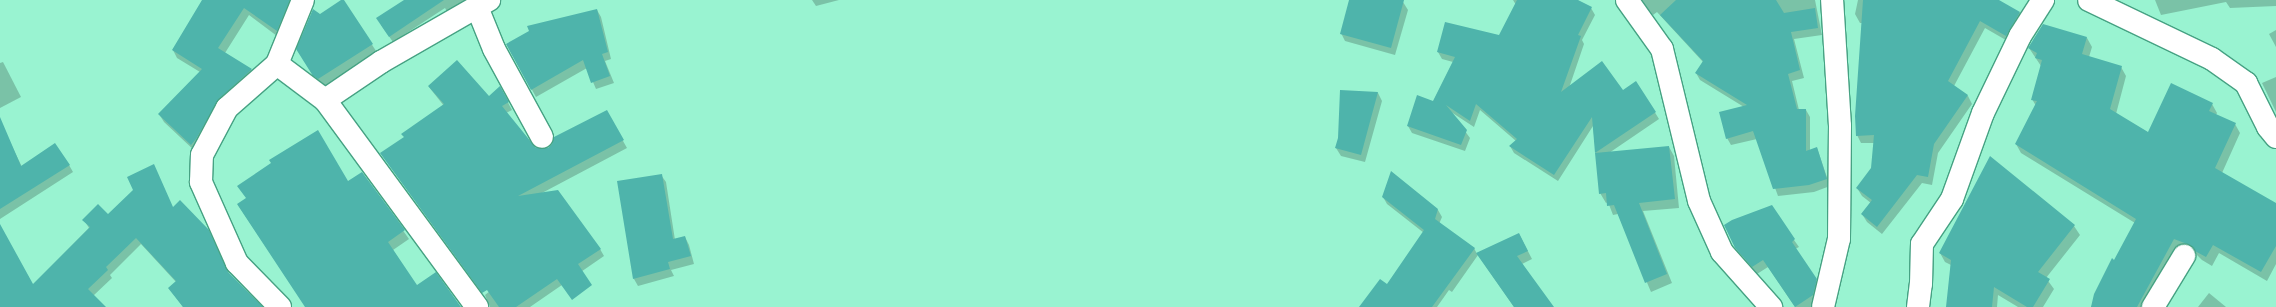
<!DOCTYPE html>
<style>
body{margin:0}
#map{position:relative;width:2276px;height:307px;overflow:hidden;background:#99f3d1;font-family:"Fira Sans",sans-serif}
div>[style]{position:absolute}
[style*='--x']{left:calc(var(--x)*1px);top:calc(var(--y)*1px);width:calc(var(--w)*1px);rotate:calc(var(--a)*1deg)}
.shadow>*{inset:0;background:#0003}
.building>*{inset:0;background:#4eb4ab}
.roads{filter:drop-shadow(1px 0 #46a283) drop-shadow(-1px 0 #46a283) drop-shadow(0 1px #46a283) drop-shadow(0 -1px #46a283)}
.minor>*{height:22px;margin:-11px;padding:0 11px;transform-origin:11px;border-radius:11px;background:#fff}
span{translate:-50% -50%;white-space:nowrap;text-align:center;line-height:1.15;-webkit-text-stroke:3px #b6fde1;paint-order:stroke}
</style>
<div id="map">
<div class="shadow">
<div style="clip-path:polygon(211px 0,294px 0,281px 39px,249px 15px,225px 53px,251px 70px,256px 78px,196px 152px,164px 122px,159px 114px,200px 72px,177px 58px,173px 50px)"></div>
<div style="clip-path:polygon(343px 0,378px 54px,324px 88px,303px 59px,320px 15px)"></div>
<div style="clip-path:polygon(406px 0,480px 0,450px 17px,445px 8px,393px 42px,381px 25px)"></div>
<div style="clip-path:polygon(812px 0,839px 0,816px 6px)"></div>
<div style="clip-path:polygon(1350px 0,1396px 0,1403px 2px,1408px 10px,1395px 55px,1345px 41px,1341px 33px)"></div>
<div style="clip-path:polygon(1513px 0,1576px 0,1591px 8px,1595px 15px,1582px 40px,1584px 44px,1569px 88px,1623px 91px,1636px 82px,1659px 119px,1609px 153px,1669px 147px,1674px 156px,1679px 208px,1643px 211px,1672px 283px,1651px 292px,1618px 214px,1613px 215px,1608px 202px,1606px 203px,1600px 193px,1593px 126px,1558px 181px,1514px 153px,1510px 146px,1516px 141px,1480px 110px,1474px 127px,1451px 112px,1470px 138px,1465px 151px,1412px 133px,1408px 126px,1433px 102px,1453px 62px,1442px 59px,1438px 52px,1500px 36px,1516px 5px)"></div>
<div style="clip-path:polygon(1641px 0,1815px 0,1822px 35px,1794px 39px,1804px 78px,1792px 81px,1799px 110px,1806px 110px,1810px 117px,1810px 151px,1817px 148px,1830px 186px,1814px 192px,1778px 196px,1757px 139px,1731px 145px,1727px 138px,1744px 107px,1700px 80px,1696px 73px,1703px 62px,1657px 12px,1653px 15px)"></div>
<div style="clip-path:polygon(1858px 0,1986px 0,2002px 3px,2020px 13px,2024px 21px,2011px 43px,1985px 28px,1954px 86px,1968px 96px,1972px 104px,1938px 153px,1932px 185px,1922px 183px,1882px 234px,1867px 222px,1862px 214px,1871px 203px,1862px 196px,1857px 188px,1872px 168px,1874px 143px,1861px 143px,1857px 135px,1862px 23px,1860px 23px,1855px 14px)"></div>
<div style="clip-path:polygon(2155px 0,2276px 0,2276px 6px,2230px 8px,2226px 2px,2161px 15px)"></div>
<div style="clip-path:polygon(597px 10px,601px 17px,611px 59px,605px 61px,614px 83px,596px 89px,587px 68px,536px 97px,507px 45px)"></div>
<div style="clip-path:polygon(2276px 30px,2276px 47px,2269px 34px)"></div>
<div style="clip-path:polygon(2087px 38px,2092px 47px,2089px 57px,2121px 67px,2126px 76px,2116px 114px,2149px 133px,2212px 104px,2217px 113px,2216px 115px,2235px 124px,2240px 133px,2222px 173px,2276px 204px,2276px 264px,2267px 281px,2219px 253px,2212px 266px,2202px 260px,2196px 254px,2179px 248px,2147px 307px,2091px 307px,2135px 223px,2021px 153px,2016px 144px,2036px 106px,2032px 99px,2041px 66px,2029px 48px)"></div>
<div style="clip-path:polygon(3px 62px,21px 97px,0 108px,0 63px)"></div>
<div style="clip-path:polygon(2276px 77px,2276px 112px,2262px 83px)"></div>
<div style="clip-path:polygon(429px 87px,489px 97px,500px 88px,512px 110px,506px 113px,535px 149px,548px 149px,606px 111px,627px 148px,542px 193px,600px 249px,604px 256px,530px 307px,490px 307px,485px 295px,515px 271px,404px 137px,444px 106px)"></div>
<div style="clip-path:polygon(1341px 92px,1378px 93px,1382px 101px,1365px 162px,1341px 156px,1336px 148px,1339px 139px)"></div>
<div style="clip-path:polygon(10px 142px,22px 167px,69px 165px,73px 172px,0 219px,0 146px)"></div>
<div style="clip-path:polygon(362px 173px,409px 239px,393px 250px,429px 307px,306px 307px,238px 205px,348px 182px)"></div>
<div style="clip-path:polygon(661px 175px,666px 182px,675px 240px,685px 237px,689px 245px,694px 264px,671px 270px,674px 276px,638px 286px,634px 279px)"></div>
<div style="clip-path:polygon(1383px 197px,1438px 210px,1442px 217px,1439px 224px,1474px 248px,1477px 254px,1519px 234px,1532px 259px,1522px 264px,1552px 307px,1514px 307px,1478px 255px,1452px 292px,1449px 290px,1437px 307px,1368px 307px,1387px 285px,1424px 233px,1387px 204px)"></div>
<div style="clip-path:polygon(1772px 206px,1794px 240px,1799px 247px,1795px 249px,1820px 288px,1817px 303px,1811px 307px,1795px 307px,1768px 267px,1757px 274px,1736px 247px)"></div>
<div style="clip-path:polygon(173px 208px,212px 238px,229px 274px,261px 307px,183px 307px,169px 288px,176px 282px,141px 244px,110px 275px,112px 278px,93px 296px,104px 307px,0 307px,0 226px,33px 285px,89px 228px,84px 220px)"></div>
<div style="clip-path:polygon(2074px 226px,2080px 235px,2046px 278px,2054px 289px,2043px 307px,2018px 307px,1998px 295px,1997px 307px,1947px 307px,1951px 265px,1945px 262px,1940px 253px)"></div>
<div style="clip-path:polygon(2209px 293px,2226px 307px,2198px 307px)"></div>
</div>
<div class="building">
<div style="clip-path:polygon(202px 0,290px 0,277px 31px,244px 8px,218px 48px,252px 69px,219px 99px,196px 139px,191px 145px,158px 114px,202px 69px,172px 50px)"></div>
<div style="clip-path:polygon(341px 0,344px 0,373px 44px,318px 79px,313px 76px,296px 49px,313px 9px,320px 14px)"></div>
<div style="clip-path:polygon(404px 0,444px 0,389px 37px,376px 18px)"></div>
<div style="clip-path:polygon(1349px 0,1404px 0,1391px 48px,1340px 34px)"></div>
<div style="clip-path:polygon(1517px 0,1578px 0,1592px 7px,1578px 35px,1581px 36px,1561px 92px,1602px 61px,1623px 90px,1636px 81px,1656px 112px,1595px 153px,1592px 117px,1554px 175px,1509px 146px,1517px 139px,1476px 104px,1470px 121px,1446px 105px,1467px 130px,1461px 145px,1407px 126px,1417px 95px,1433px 101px,1455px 57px,1437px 52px,1445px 22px,1499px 35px)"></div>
<div style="clip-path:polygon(1676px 0,1776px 0,1784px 13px,1815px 8px,1818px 28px,1791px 32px,1800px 70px,1788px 74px,1797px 109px,1806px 109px,1806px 151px,1817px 147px,1827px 179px,1809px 185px,1773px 189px,1753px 131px,1726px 139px,1719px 112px,1747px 105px,1695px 73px,1703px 61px,1660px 15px)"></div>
<div style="clip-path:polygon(1863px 0,1999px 0,2020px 12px,2006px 36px,1980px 21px,1948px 81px,1968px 95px,1934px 144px,1928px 177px,1917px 175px,1877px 227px,1861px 214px,1872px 200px,1856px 188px,1871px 168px,1874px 135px,1856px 136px,1855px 116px)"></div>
<div style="clip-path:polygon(597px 9px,608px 52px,602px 54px,610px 76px,591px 83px,583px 60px,531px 90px,506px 44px,529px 31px,527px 26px)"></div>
<div style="clip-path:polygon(2043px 24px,2087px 37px,2082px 54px,2122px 66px,2110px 109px,2148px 132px,2171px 83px,2213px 103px,2209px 111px,2236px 123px,2215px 168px,2276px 203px,2276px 246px,2261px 272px,2213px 245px,2206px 257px,2195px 251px,2190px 245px,2174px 239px,2137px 307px,2091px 307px,2094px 294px,2112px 258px,2114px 260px,2136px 219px,2015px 144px,2037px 101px,2031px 100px,2042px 60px,2035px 58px,2037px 53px,2028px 48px)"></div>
<div style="clip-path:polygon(457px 60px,489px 96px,500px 86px,509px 102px,502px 106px,536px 148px,548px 148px,552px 144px,554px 137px,607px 110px,624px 140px,518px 196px,558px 190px,601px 249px,578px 264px,592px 285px,572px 300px,557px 279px,516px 307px,499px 307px,487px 290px,482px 293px,380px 153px,404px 137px,401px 134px,444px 104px,428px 86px)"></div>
<div style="clip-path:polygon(1340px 90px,1378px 92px,1361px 155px,1335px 148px,1338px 138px)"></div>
<div style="clip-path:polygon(0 117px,21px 166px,55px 143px,70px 165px,0 209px)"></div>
<div style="clip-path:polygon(318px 130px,348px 181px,362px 172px,405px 230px,388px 242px,417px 285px,436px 272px,461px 307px,305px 307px,237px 204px,246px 198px,237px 186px,271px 163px,269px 160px)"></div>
<div style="clip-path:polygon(1669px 146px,1675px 199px,1639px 203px,1667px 274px,1645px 283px,1614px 205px,1607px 206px,1606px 193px,1599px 194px,1595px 153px)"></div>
<div style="clip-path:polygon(1990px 156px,2075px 225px,2038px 272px,2050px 279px,2033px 307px,2027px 307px,1994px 287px,1992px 307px,1946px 307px,1951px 260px,1939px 253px)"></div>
<div style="clip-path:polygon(154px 164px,173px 207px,180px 200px,209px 230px,228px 272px,263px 307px,183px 307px,168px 288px,176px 281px,136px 238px,106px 267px,108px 270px,88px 289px,106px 307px,0 307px,0 224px,33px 284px,90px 227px,82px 220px,98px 204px,108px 214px,133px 190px,127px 177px)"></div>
<div style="clip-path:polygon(1391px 171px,1438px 209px,1435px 219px,1475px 248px,1432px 307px,1359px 307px,1380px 279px,1387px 284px,1424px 230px,1382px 197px)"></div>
<div style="clip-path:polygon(662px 174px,673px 239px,685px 236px,691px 256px,668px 262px,670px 269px,633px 279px,617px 181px)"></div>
<div style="clip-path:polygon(1772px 205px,1795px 239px,1792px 242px,1817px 279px,1813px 295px,1795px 307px,1763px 260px,1752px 267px,1735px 248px,1724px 225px,1732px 220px)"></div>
<div style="clip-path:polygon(1519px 233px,1528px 251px,1517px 256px,1554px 307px,1514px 307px,1476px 253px)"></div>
</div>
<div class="roads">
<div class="minor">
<div style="--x:1627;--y:0;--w:60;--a:54.5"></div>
<div style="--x:1662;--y:49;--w:156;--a:76.3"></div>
<div style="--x:1699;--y:201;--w:56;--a:65.7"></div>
<div style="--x:1722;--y:252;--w:74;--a:48.3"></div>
<div style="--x:2089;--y:0;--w:136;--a:25.6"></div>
<div style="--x:2212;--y:59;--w:42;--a:35.2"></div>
<div style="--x:2246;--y:83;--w:49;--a:63.4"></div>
<div style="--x:2268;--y:127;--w:13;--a:51"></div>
<div style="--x:477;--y:7;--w:45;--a:68"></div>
<div style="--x:494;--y:49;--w:100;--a:61.4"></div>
<div style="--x:277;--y:64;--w:60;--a:36.9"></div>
<div style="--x:325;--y:100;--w:257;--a:53.7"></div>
<div style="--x:325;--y:100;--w:68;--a:-34.2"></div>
<div style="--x:381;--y:62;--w:125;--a:-29.9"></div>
<div style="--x:280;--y:307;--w:62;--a:-134.3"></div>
<div style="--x:237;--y:263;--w:89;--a:-114"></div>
<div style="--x:201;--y:182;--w:27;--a:-88"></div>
<div style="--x:202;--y:155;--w:53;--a:-62"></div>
<div style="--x:227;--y:108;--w:67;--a:-41.3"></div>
<div style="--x:277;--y:64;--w:69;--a:-67.9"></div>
<div style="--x:1823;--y:307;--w:70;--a:-76.8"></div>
<div style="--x:1839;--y:239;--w:113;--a:-89.5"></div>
<div style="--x:1840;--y:126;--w:126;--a:-93.6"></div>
<div style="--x:1918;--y:307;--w:23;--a:-83"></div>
<div style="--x:1921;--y:284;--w:40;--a:-88.6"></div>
<div style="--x:1922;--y:244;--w:54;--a:-56.3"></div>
<div style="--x:1952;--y:199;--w:91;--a:-70.2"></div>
<div style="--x:1983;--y:113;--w:85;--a:-64.3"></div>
<div style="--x:2020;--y:36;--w:43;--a:-57.4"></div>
<div style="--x:2153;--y:307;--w:60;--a:-58.7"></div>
</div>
</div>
</div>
